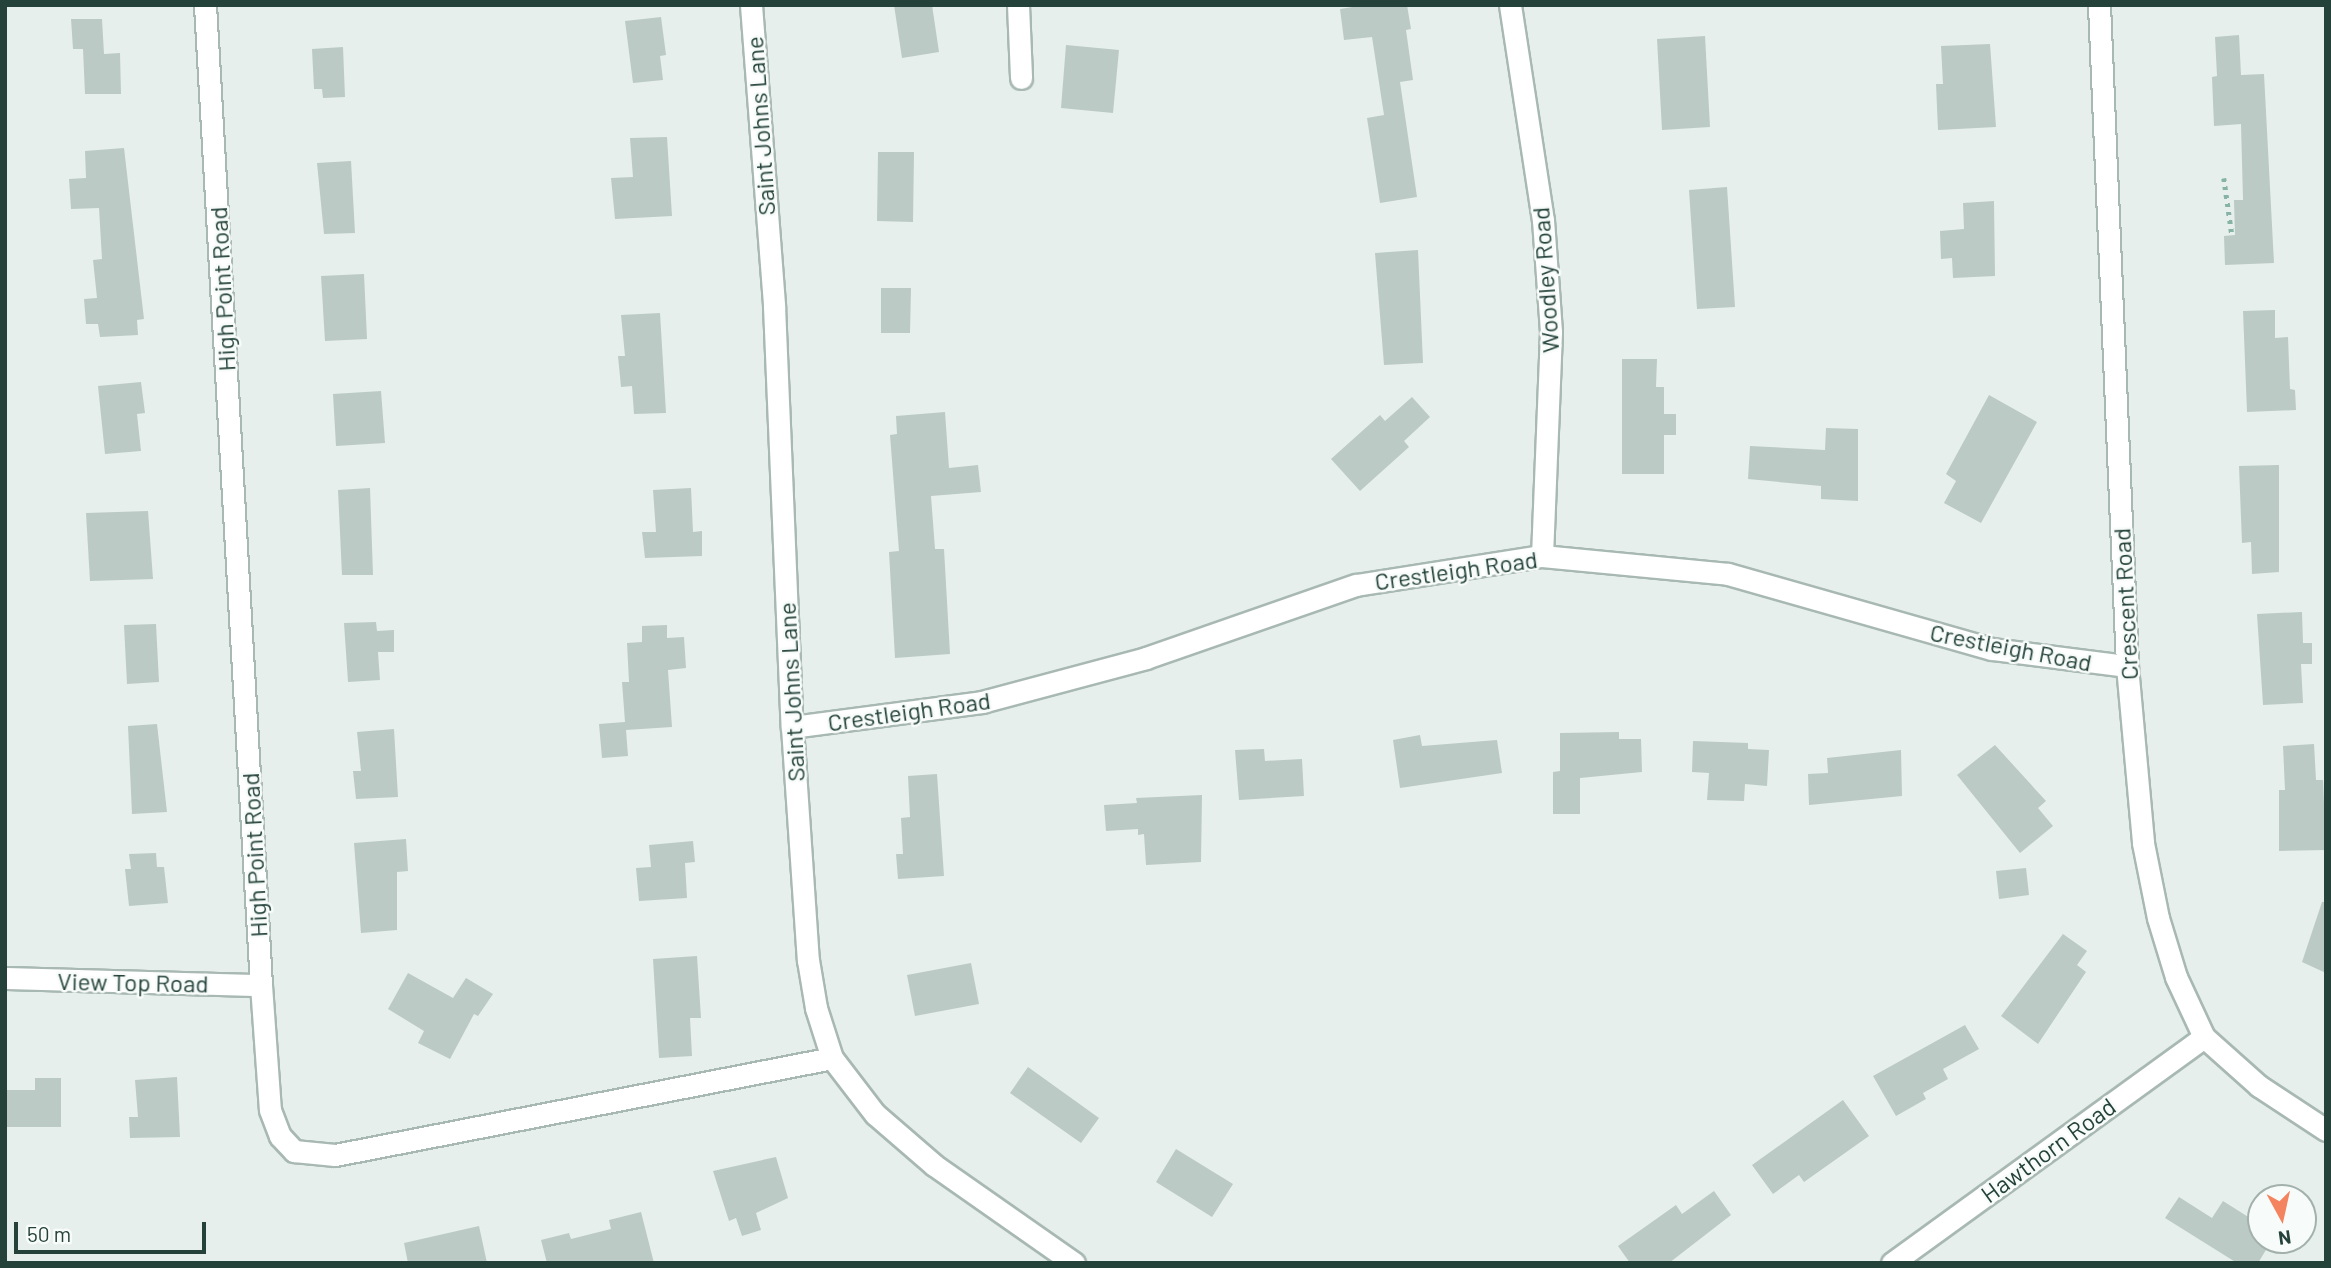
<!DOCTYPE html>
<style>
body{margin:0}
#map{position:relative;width:2331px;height:1268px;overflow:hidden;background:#e6efeb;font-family:Barlow,sans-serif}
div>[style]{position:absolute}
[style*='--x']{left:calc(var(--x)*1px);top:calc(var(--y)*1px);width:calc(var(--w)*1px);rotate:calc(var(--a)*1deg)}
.building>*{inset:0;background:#bbcac4}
.path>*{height:4.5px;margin-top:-2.25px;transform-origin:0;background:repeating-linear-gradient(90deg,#86b3a5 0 3.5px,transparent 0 8.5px)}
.roads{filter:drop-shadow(2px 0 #a8b8b2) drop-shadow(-2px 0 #a8b8b2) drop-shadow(0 2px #a8b8b2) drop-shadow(0 -2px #a8b8b2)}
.minor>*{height:21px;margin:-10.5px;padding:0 10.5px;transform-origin:10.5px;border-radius:10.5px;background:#fff}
span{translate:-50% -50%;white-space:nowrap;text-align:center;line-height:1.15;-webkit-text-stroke:5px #f7fbf9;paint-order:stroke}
.street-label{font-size:24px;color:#24423a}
.frame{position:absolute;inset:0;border:7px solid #24423a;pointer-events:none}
.north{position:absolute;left:2247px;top:1184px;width:70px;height:70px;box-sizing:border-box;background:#f7fbf9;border:2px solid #a3b1ad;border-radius:50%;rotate:172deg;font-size:19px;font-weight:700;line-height:28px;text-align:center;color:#24423a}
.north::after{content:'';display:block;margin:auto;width:24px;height:32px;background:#f4845f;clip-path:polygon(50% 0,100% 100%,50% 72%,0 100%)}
.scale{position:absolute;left:14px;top:1222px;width:192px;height:32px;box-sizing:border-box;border:4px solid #24423a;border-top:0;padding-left:9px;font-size:21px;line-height:24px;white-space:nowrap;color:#24423a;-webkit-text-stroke:5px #f7fbf9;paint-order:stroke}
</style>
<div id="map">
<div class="building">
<div style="clip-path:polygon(894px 5px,932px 5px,939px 52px,902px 58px)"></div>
<div style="clip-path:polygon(1365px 5px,1407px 5px,1411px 29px,1406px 30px,1413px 80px,1400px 82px,1417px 197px,1380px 203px,1367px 118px,1384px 115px,1372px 37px,1344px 40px,1340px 9px)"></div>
<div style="clip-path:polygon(661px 17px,666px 55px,660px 56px,663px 80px,633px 83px,625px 21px)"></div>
<div style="clip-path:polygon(71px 19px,102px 19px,104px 54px,120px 53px,121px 94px,85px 94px,83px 49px,73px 49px)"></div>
<div style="clip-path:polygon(2239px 35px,2241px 75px,2264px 74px,2274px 263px,2225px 265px,2224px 236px,2235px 235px,2234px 200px,2243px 200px,2241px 124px,2214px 126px,2212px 77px,2217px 76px,2215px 37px)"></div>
<div style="clip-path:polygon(1705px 36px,1710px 127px,1662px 130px,1657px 39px)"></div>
<div style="clip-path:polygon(1990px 44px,1996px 127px,1938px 130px,1936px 84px,1943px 84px,1941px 46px)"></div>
<div style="clip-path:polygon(1066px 45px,1119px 50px,1113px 113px,1061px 108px)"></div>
<div style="clip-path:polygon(343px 47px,345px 97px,323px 98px,322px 89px,314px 89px,312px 49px)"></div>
<div style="clip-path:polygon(667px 137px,672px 216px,615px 219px,611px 178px,633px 177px,630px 138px)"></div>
<div style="clip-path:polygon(124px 148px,144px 319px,137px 320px,138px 335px,100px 337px,98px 324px,86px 324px,84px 299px,97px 298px,93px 260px,102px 259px,99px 208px,71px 209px,69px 179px,86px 178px,85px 151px)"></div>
<div style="clip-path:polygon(878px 152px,914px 152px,913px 222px,877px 221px)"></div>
<div style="clip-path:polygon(351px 161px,355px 233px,324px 234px,317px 163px)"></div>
<div style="clip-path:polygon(1727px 187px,1735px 307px,1697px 309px,1689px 190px)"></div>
<div style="clip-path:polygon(1994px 201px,1995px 276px,1953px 278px,1952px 258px,1941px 259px,1940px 231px,1964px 229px,1963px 203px)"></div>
<div style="clip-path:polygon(1418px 250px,1423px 363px,1384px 365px,1375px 253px)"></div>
<div style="clip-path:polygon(364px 274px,367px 339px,325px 341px,321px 276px)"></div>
<div style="clip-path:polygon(881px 288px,911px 288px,910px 333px,881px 333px)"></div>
<div style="clip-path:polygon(2275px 310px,2275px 338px,2288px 337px,2290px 389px,2295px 390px,2296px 410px,2247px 412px,2243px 311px)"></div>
<div style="clip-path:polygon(660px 313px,666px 413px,634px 414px,632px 386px,621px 387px,618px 356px,625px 356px,621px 315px)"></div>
<div style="clip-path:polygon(1622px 359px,1657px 359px,1656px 387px,1664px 387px,1664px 414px,1676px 414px,1676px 435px,1664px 435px,1664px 474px,1622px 474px)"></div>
<div style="clip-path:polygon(141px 382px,145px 413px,137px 414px,141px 451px,105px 454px,98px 386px)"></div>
<div style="clip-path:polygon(381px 391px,385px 443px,336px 446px,333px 394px)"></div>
<div style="clip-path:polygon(1989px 395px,2037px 422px,1981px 523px,1944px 503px,1956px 481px,1946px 474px)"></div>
<div style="clip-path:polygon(1412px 397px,1430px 417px,1404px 441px,1409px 447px,1360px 491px,1331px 459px,1380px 415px,1385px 421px)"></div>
<div style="clip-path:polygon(945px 412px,949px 468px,978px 465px,981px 492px,931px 496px,935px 549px,944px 549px,950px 654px,895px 658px,889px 552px,899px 551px,890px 435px,897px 434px,896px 416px)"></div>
<div style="clip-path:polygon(1826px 428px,1858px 429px,1858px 501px,1821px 499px,1821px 486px,1748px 479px,1750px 446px,1825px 450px)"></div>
<div style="clip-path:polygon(2279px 465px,2279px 572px,2252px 574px,2251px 542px,2242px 543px,2239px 466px)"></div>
<div style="clip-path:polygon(370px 488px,373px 575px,342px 575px,338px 490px)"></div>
<div style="clip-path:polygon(691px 488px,693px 532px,702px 531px,702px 556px,645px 558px,642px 532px,656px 532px,653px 490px)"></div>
<div style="clip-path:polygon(148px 511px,153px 579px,90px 581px,86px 513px)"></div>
<div style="clip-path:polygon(2302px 612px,2303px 643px,2312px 643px,2312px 664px,2301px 664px,2303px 703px,2263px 705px,2257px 614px)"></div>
<div style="clip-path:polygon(376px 622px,377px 631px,394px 630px,394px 652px,378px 652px,380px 680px,348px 682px,344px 623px)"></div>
<div style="clip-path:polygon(156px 624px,159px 682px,127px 684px,124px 625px)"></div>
<div style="clip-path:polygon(667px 625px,667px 638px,684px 637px,686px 668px,668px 670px,672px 727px,626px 730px,628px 756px,602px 758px,599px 724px,625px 722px,622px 682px,629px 682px,627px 643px,642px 642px,642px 626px)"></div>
<div style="clip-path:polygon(157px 724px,167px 812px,132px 814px,128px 726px)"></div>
<div style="clip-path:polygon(394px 729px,398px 797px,356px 799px,353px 771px,361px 771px,357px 732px)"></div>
<div style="clip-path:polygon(1619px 732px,1619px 739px,1641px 739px,1642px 772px,1580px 778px,1580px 814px,1553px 814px,1553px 772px,1560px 771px,1560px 733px)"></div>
<div style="clip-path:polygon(1420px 735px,1422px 746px,1497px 740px,1502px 773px,1400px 788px,1393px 740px)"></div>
<div style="clip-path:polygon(1693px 741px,1748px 743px,1748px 749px,1769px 750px,1767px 786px,1745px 784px,1744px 801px,1707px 800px,1709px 773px,1692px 772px)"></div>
<div style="clip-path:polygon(2314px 744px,2316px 780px,2323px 780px,2326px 850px,2279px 851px,2279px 790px,2285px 790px,2283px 746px)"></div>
<div style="clip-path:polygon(1995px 745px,2046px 801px,2038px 808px,2053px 826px,2020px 853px,1957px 775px)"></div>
<div style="clip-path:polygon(1264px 749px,1265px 761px,1302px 759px,1304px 796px,1239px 800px,1235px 750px)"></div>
<div style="clip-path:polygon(1901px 750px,1902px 796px,1809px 805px,1808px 774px,1828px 773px,1827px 758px)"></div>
<div style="clip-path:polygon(937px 774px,944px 876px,898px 879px,896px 854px,903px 854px,901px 818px,910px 817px,908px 776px)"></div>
<div style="clip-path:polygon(1202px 795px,1201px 862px,1146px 865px,1144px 834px,1138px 835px,1138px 829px,1106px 831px,1104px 805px,1137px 803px,1136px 798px)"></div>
<div style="clip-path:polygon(406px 839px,408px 871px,397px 872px,397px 930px,361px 933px,354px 843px)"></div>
<div style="clip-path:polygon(693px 841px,695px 862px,685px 863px,687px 898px,639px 901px,636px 868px,651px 867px,649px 845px)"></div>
<div style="clip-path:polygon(156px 853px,157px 867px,164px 867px,168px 903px,129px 906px,125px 869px,131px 869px,129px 854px)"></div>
<div style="clip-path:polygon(2026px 868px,2029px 895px,1999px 899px,1996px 871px)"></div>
<div style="clip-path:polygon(2322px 902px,2326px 902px,2326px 973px,2302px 962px)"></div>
<div style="clip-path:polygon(2063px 934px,2087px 951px,2077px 965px,2086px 972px,2038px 1044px,2001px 1016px)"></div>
<div style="clip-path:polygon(697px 956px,701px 1018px,690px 1018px,692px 1056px,659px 1058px,653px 959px)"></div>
<div style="clip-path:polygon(971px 963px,979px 1004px,915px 1016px,907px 975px)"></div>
<div style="clip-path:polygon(408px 973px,453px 998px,466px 978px,493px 994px,478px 1016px,474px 1014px,450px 1059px,418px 1043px,424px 1031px,388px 1009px)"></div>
<div style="clip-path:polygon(1965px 1025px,1979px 1049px,1943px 1069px,1948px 1079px,1923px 1093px,1926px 1099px,1896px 1116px,1873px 1076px)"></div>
<div style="clip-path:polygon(1028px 1067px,1099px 1118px,1081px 1143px,1010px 1093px)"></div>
<div style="clip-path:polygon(177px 1077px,180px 1137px,130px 1138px,129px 1117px,138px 1117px,135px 1080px)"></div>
<div style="clip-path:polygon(35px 1078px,61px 1078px,61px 1127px,5px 1127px,5px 1090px,35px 1090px)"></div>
<div style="clip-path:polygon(1843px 1100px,1869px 1136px,1804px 1182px,1799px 1175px,1773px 1194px,1752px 1165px)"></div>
<div style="clip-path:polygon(1176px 1149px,1233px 1184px,1212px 1217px,1156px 1182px)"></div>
<div style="clip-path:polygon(776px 1157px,788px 1198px,756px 1213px,761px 1230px,742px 1236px,736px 1218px,729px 1221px,713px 1171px)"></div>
<div style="clip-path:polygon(1714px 1191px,1731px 1215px,1669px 1263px,1630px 1263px,1618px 1246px,1676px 1205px,1682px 1214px)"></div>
<div style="clip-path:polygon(2179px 1197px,2212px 1218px,2223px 1201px,2261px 1225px,2261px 1240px,2272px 1240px,2258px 1263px,2237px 1263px,2165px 1218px)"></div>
<div style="clip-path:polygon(641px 1212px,654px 1263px,547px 1263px,541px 1240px,569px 1233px,571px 1239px,611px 1229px,609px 1220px)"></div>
<div style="clip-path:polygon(479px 1226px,487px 1263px,408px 1263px,404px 1243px)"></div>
</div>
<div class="path">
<div style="--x:2224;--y:178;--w:58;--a:82"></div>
</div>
<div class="roads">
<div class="minor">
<div style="--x:205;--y:5;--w:982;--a:86.73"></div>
<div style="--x:261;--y:985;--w:125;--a:85.9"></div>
<div style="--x:270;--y:1110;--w:28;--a:69"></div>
<div style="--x:280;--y:1136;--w:21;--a:47"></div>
<div style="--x:294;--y:1151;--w:41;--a:5.6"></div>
<div style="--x:335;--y:1155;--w:506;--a:-11.04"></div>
<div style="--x:751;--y:5;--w:302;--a:85.6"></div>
<div style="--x:774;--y:306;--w:421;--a:87.6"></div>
<div style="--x:792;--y:727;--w:234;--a:86.1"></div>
<div style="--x:808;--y:960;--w:49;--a:80.5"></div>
<div style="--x:816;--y:1008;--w:52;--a:72.3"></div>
<div style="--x:832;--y:1058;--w:71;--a:52.5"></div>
<div style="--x:875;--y:1114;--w:78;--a:40.8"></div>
<div style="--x:934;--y:1165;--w:171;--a:35"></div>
<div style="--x:1018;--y:5;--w:73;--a:87.6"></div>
<div style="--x:1510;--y:5;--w:218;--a:81.3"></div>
<div style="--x:1543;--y:220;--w:112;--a:85.9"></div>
<div style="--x:1551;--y:332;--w:224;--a:92.3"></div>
<div style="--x:2099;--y:5;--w:662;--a:87.57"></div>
<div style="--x:2127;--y:666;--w:178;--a:84.8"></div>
<div style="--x:2143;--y:843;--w:76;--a:78.7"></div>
<div style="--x:2158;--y:918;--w:62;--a:73"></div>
<div style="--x:2176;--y:977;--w:66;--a:65"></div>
<div style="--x:2204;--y:1037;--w:74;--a:41.7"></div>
<div style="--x:2259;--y:1086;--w:80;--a:33.3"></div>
<div style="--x:792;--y:727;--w:192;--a:-7.5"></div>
<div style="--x:982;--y:702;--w:170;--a:-15"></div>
<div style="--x:1146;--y:658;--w:222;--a:-19.2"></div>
<div style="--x:1356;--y:585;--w:188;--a:-8.9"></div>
<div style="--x:1542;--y:556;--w:187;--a:5.5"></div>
<div style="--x:1728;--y:574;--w:274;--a:15.9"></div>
<div style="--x:1992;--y:649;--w:136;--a:7.2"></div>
<div style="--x:5;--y:978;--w:256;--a:1.6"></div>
<div style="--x:1892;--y:1263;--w:385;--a:-35.9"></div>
</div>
</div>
<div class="street-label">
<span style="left:760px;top:126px;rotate:-94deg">Saint Johns Lane</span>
<span style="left:1545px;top:280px;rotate:-94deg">Woodley Road</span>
<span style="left:222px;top:289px;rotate:-93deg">High Point Road</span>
<span style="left:1456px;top:570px;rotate:-8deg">Crestleigh Road</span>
<span style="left:2125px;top:604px;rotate:-93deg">Crescent Road</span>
<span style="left:2011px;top:647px;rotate:11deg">Crestleigh Road</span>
<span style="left:791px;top:692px;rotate:-93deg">Saint Johns Lane</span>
<span style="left:909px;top:711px;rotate:-8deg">Crestleigh Road</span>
<span style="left:254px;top:855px;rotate:-93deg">High Point Road</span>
<span style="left:133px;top:982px;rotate:1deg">View Top Road</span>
<span style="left:2048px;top:1150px;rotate:-36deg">Hawthorn Road</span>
</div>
<div class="frame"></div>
<div class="north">N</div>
<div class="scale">50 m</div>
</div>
